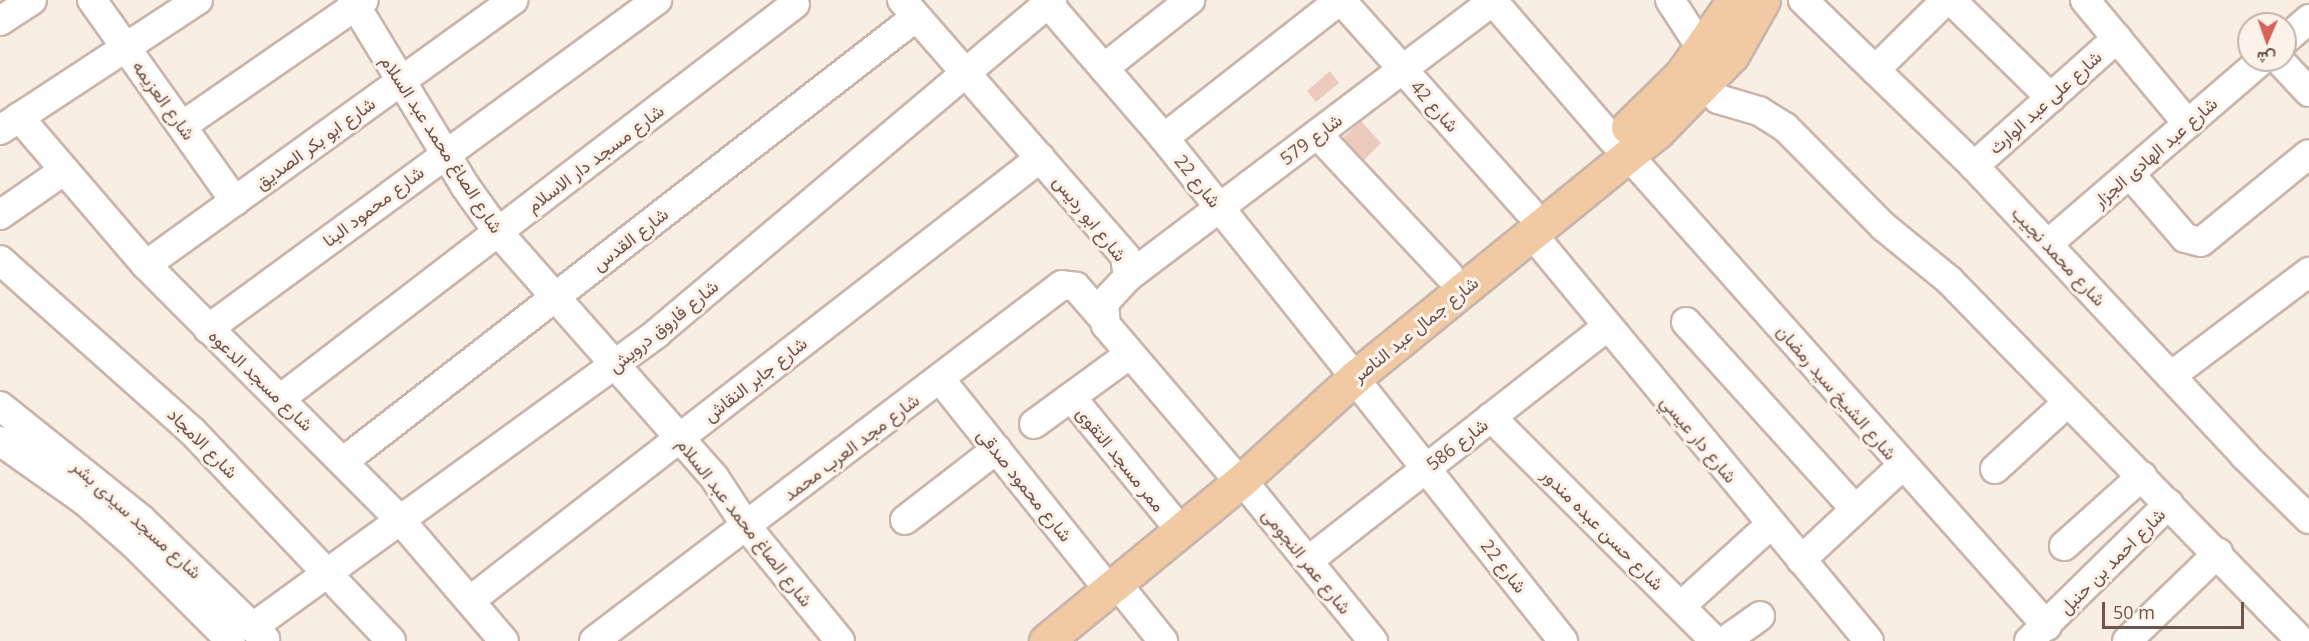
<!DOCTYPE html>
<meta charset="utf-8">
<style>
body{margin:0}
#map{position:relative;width:2309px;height:641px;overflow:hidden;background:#f9eee4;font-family:"Open Sans",Vazirmatn,sans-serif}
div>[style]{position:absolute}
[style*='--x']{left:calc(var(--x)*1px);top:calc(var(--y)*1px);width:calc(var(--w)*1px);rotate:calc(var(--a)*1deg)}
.building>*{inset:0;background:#eccabe}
.roads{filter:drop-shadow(2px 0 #c9b5ab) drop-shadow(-2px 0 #c9b5ab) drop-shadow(0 2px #c9b5ab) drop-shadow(0 -2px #c9b5ab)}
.minor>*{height:28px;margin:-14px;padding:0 14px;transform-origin:14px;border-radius:14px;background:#fff}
.major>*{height:33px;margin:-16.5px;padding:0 16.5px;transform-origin:16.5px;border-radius:16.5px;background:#f1c9a3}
span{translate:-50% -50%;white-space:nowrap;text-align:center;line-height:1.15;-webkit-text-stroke:6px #fdf2e9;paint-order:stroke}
.street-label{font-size:18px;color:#6e544c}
.north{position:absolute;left:2237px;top:12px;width:60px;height:60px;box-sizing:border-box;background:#fdf2e9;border:2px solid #c4b3aa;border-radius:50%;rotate:182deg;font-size:16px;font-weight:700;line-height:24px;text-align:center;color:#6e544c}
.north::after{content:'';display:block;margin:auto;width:21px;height:27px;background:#d66156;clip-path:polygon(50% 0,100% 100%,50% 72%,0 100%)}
.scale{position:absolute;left:2102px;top:602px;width:142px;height:27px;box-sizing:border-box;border:3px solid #6e544c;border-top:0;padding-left:8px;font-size:18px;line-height:21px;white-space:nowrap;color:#6e544c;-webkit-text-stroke:4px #fdf2e9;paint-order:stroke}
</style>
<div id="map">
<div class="building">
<div style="clip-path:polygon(1330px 71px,1339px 83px,1316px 102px,1307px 91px)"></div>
<div style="clip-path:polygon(1361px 121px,1381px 143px,1364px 160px,1343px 138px)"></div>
</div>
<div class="roads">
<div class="minor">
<div style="--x:92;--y:0;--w:247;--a:54.6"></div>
<div style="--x:352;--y:0;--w:218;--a:58.7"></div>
<div style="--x:465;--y:186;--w:57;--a:54.3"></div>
<div style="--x:498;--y:232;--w:327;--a:48.6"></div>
<div style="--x:714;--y:477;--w:60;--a:56.6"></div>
<div style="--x:747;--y:527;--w:147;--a:50.8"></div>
<div style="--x:902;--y:0;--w:340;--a:48.9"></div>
<div style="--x:1125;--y:256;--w:21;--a:82"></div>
<div style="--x:1128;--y:277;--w:35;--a:133"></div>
<div style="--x:1104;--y:303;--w:22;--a:85"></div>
<div style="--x:1106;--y:325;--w:193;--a:49.6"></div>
<div style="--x:1045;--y:0;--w:182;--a:49.2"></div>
<div style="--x:1164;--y:138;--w:290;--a:51.4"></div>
<div style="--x:1341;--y:0;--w:283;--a:48.3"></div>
<div style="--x:1492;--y:0;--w:185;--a:49.2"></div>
<div style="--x:1670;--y:0;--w:59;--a:56.9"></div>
<div style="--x:1803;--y:0;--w:238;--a:44.1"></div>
<div style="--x:1974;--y:166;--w:396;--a:46.9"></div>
<div style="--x:2244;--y:455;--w:91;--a:44.6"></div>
<div style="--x:1951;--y:0;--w:140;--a:44.4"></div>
<div style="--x:2085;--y:0;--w:161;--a:50.3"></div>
<div style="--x:0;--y:21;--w:38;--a:-33"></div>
<div style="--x:2285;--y:40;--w:32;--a:-41"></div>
<div style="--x:2279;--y:60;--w:44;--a:46.8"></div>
<div style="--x:1104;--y:68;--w:110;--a:-38.3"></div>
<div style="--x:1875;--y:70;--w:100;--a:-44.6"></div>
<div style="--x:1706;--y:84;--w:19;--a:51"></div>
<div style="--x:1718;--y:99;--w:43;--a:16.3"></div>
<div style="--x:1759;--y:111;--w:31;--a:32"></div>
<div style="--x:1785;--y:127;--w:141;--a:45.3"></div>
<div style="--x:1884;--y:227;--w:84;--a:39.2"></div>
<div style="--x:1949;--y:280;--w:504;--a:45.72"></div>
<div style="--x:19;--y:117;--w:195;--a:49.4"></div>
<div style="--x:146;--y:265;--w:361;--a:45.1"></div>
<div style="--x:401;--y:521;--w:158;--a:49.4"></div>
<div style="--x:182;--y:126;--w:221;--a:-34.7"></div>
<div style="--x:0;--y:130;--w:237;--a:-33.3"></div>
<div style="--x:1317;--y:134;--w:193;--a:46.9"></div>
<div style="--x:1164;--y:138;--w:224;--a:-38.1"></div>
<div style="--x:1629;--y:156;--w:629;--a:48.35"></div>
<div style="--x:1974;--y:166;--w:192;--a:-41.8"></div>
<div style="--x:2130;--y:174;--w:84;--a:49.3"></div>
<div style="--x:2185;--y:238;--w:16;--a:14"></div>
<div style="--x:2201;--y:242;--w:139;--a:-39.2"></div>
<div style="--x:0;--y:215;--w:77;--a:-34.9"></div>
<div style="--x:1532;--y:234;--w:528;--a:50.37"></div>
<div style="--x:2049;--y:243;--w:281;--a:-40.7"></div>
<div style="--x:0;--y:260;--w:257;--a:41.7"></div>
<div style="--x:192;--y:431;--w:289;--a:46.5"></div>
<div style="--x:146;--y:265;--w:453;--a:-35.8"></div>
<div style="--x:1128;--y:277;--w:459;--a:-37.1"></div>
<div style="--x:1686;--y:322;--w:252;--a:47.9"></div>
<div style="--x:208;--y:329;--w:557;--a:-36.23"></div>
<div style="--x:2171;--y:376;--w:173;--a:-37"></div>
<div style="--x:1354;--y:378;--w:336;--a:51.5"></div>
<div style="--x:940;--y:379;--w:272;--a:51.3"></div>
<div style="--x:1071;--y:397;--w:159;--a:50.6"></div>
<div style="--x:280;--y:399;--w:649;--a:-37.49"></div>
<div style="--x:0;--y:406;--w:181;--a:38.7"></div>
<div style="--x:141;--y:519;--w:173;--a:44.1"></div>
<div style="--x:1491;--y:417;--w:317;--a:45"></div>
<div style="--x:1034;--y:424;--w:119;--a:-36.1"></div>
<div style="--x:0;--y:441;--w:104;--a:35.2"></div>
<div style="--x:85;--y:501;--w:68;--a:41.4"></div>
<div style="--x:136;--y:546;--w:134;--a:45"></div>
<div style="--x:344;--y:461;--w:724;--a:-37.82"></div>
<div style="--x:1995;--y:469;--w:98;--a:-42.5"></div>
<div style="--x:1242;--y:480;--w:208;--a:50.9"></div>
<div style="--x:905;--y:520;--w:116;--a:-37.7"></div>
<div style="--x:2064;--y:546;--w:105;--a:-41.9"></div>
<div style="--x:1801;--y:560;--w:138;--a:-42.9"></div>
<div style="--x:1308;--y:561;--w:379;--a:-38.1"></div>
<div style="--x:1118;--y:585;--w:72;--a:51.2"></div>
<div style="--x:471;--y:600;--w:721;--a:-37.84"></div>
<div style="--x:1681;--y:606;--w:122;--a:-42.3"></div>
<div style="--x:253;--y:627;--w:500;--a:-36"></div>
<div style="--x:657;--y:333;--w:517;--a:-40.13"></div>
<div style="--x:594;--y:641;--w:588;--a:-37.26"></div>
<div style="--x:1062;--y:285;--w:14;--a:8"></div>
<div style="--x:1076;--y:287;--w:41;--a:48.9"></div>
<div style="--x:1725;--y:641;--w:43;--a:-35.5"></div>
<div style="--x:2029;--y:641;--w:196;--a:-44.4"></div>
<div style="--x:2127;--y:641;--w:127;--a:-44"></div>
</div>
<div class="major">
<div style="--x:1628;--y:127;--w:76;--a:-44.5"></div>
<div style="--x:1682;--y:74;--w:90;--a:-54.9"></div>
<div style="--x:1046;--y:641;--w:254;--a:-39.4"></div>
<div style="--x:1242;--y:480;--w:151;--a:-42.3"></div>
<div style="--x:1354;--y:378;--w:390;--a:-39.1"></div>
<div style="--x:1657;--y:132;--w:107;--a:-45.8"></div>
<div style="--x:1732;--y:55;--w:63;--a:-60.6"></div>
</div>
</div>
<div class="street-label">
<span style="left:164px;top:100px;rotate:54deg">شارع العزيمه</span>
<span style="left:2045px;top:102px;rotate:-42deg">شارع على عبد الوارث</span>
<span style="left:1435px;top:106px;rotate:48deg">شارع 42</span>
<span style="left:1311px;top:139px;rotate:-37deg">شارع 579</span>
<span style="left:315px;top:143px;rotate:-36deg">شارع ابو بكر الصديق</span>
<span style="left:442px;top:144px;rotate:57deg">شارع الصاغ محمد عبد السلام</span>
<span style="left:2155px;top:152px;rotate:-41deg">شارع عبد الهادى الجزار</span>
<span style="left:595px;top:158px;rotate:-37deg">شارع مسجد دار الاسلام</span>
<span style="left:1198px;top:181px;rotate:51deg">شارع 22</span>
<span style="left:373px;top:206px;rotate:-37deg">شارع محمود البنا</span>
<span style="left:1090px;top:218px;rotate:51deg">شارع ابو رديس</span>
<span style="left:630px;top:239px;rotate:-38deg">شارع القدس</span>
<span style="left:2059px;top:256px;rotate:47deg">شارع محمد نجيب</span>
<span style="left:663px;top:326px;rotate:-39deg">شارع فاروق درويش</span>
<span style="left:1415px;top:329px;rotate:-39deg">شارع جمال عبد الناصر</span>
<span style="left:755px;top:379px;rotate:-38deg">شارع جابر النقاش</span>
<span style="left:261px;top:380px;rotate:44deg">شارع مسجد الدعوه</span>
<span style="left:1837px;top:392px;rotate:49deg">شارع الشيخ سيد رمضان</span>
<span style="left:1699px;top:439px;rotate:50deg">شارع دار عيسي</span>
<span style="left:203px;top:443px;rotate:45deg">شارع الامجاد</span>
<span style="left:1457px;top:444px;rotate:-38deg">شارع 586</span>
<span style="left:851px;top:447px;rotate:-37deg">شارع مجد العرب محمد</span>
<span style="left:1121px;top:459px;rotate:51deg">ممر مسجد التقوى</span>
<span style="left:1025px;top:485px;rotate:51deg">شارع محمود صدقى</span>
<span style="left:137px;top:519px;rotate:42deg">شارع مسجد سيدى بشر</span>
<span style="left:745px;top:522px;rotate:52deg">شارع الصاغ محمد عبد السلام</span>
<span style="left:1603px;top:529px;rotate:45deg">شارع حسن عبده مندور</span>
<span style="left:1307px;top:561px;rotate:51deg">شارع عمر النجومى</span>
<span style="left:2112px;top:561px;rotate:-45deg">شارع احمد بن حنبل</span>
<span style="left:1504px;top:566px;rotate:52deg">شارع 22</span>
</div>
<div class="north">ش</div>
<div class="scale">50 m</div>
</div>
